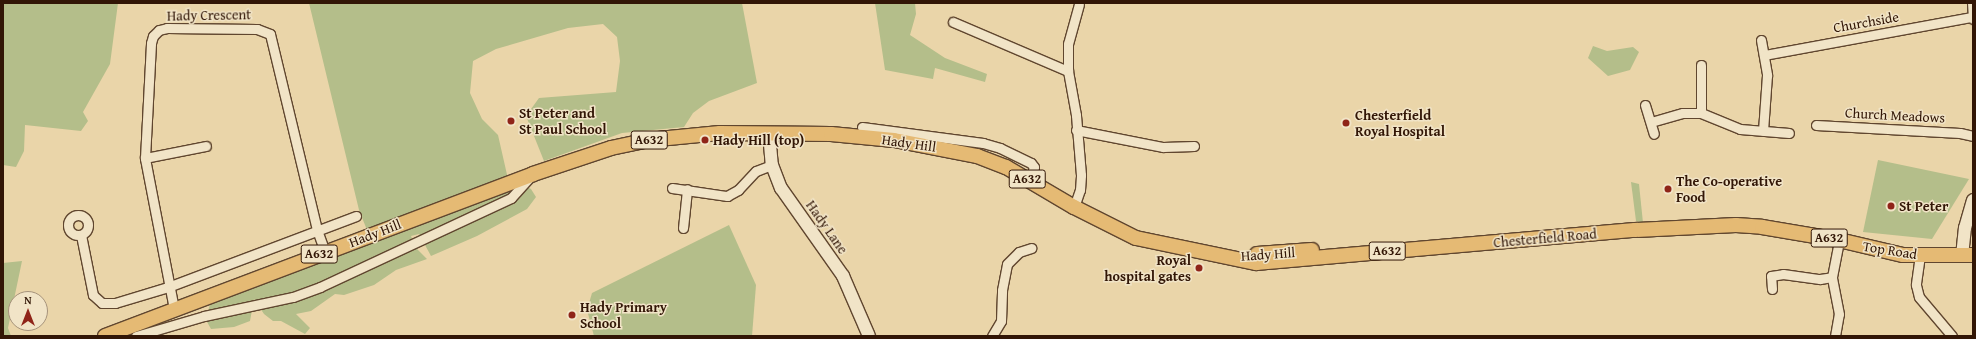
<!DOCTYPE html>
<style>
body{margin:0}
#map{position:relative;width:1976px;height:339px;overflow:hidden;background:#ead5a9;font-family:"Gentium Book Plus",serif}
div>[style]{position:absolute}
[style*='--x']{left:calc(var(--x)*1px);top:calc(var(--y)*1px);width:calc(var(--w)*1px);rotate:calc(var(--a)*1deg)}
.green>*{inset:0;background:#b4be8a}
.roads{filter:drop-shadow(1px 0 #60462f) drop-shadow(-1px 0 #60462f) drop-shadow(0 1px #60462f) drop-shadow(0 -1px #60462f)}
.street>*{height:9px;margin:-4.5px;padding:0 4.5px;transform-origin:4.5px;border-radius:4.5px;background:#f1e4c7}
.street>.ring{margin:-4.5px;padding:0;box-sizing:content-box;background:none;border:9px solid #f1e4c7;border-radius:50%}
.secondary>*{height:12px;margin:-6px;padding:0 6px;transform-origin:6px;border-radius:6px;background:#f1e4c7}
.primary>*{height:14px;margin:-7px;padding:0 7px;transform-origin:7px;border-radius:7px;background:#e5ba74}
.dots>*{width:11px;height:11px;translate:-50% -50%;box-sizing:border-box;border:2px solid #f1e4c7;border-radius:50%}
span{translate:-50% -50%;white-space:nowrap;text-align:center;line-height:1.15;-webkit-text-stroke:3px #f1e4c7;paint-order:stroke}
.shield-label span{padding:1px 3px;background:#f1e4c7;border:1px solid;border-radius:3px;-webkit-text-stroke-width:0}
.shield-label{font-size:13px;color:#321606;font-weight:700}
.street-label{font-size:14px;color:#321606}
.poi-label{font-size:14px;color:#321606;font-weight:700}
.left{translate:0 -50%;text-align:left}
.right{translate:-100% -50%;text-align:right}
.frame{position:absolute;inset:0;border:4px solid #321606;pointer-events:none}
.north{position:absolute;left:8px;top:291px;width:40px;height:40px;box-sizing:border-box;background:#f1e4c7;border:1px solid #a5927a;border-radius:50%;rotate:0deg;font-size:11px;font-weight:700;line-height:16px;text-align:center;color:#321606}
.north::after{content:'';display:block;margin:auto;width:14px;height:18px;background:#8f2418;clip-path:polygon(50% 0,100% 100%,50% 72%,0 100%)}
</style>
<div id="map">
<div class="green">
<div style="clip-path:polygon(3px 3px,118px 3px,110px 64px,83px 112px,88px 121px,81px 131px,25px 125px,24px 151px,16px 167px,3px 165px)"></div>
<div style="clip-path:polygon(309px 3px,742px 3px,757px 83px,709px 101px,693px 113px,684px 127px,622px 133px,544px 161px,526px 116px,539px 98px,616px 92px,620px 61px,617px 37px,603px 24px,568px 28px,496px 49px,473px 61px,470px 93px,482px 119px,498px 135px,508px 179px,367px 230px,359px 210px)"></div>
<div style="clip-path:polygon(875px 3px,915px 3px,916px 14px,910px 35px,945px 58px,987px 74px,985px 82px,935px 68px,933px 79px,885px 70px)"></div>
<div style="clip-path:polygon(1593px 46px,1607px 51px,1633px 47px,1639px 52px,1630px 70px,1608px 76px,1588px 58px)"></div>
<div style="clip-path:polygon(1878px 160px,1969px 179px,1932px 239px,1863px 232px)"></div>
<div style="clip-path:polygon(1631px 182px,1639px 184px,1643px 223px,1636px 221px)"></div>
<div style="clip-path:polygon(521px 184px,531px 189px,536px 197px,527px 209px,477px 236px,431px 256px,419px 234px,411px 236px,416px 248px,427px 259px,396px 270px,374px 285px,344px 295px,335px 294px,311px 311px,296px 314px,310px 328px,305px 334px,281px 321px,273px 321px,264px 314px,254px 299px,250px 321px,234px 327px,211px 329px,206px 320px,210px 304px,217px 295px)"></div>
<div style="clip-path:polygon(729px 225px,756px 285px,752px 336px,594px 336px,587px 310px,592px 293px)"></div>
<div style="clip-path:polygon(22px 261px,8px 328px,11px 336px,3px 336px,3px 263px)"></div>
</div>
<div class="roads">
<div class="street">
<div style="--x:1972;--y:3;--w:16;--a:86"></div>
<div style="--x:953;--y:22;--w:125;--a:23.1"></div>
<div style="--x:1761;--y:40;--w:36;--a:80"></div>
<div style="--x:1767;--y:75;--w:56;--a:94.1"></div>
<div style="--x:1764;--y:55;--w:211;--a:-10.4"></div>
<div style="--x:1645;--y:105;--w:30;--a:73"></div>
<div style="--x:1701;--y:113;--w:48;--a:-90"></div>
<div style="--x:1651;--y:122;--w:33;--a:-16"></div>
<div style="--x:1683;--y:113;--w:18;--a:0"></div>
<div style="--x:1701;--y:113;--w:42;--a:22.3"></div>
<div style="--x:1740;--y:129;--w:49;--a:4.7"></div>
<div style="--x:1816;--y:125;--w:144;--a:3.2"></div>
<div style="--x:1960;--y:133;--w:13;--a:13"></div>
<div style="--x:862;--y:127;--w:122;--a:7.5"></div>
<div style="--x:983;--y:143;--w:18;--a:16"></div>
<div style="--x:1000;--y:148;--w:34;--a:26"></div>
<div style="--x:1031;--y:163;--w:5;--a:53"></div>
<div style="--x:1034;--y:167;--w:14;--a:107"></div>
<div style="--x:1076;--y:130;--w:89;--a:11.1"></div>
<div style="--x:1163;--y:147;--w:31;--a:-2"></div>
<div style="--x:145;--y:158;--w:62;--a:-11.1"></div>
<div style="--x:672;--y:188;--w:56;--a:8.3"></div>
<div style="--x:727;--y:196;--w:13;--a:-29"></div>
<div style="--x:738;--y:190;--w:26;--a:-47"></div>
<div style="--x:756;--y:171;--w:17;--a:-21"></div>
<div style="--x:1074;--y:207;--w:18;--a:-71"></div>
<div style="--x:1080;--y:190;--w:15;--a:-86"></div>
<div style="--x:1081;--y:175;--w:60;--a:-94.8"></div>
<div style="--x:1076;--y:115;--w:45;--a:-100.3"></div>
<div style="--x:1068;--y:71;--w:27;--a:-90"></div>
<div style="--x:1068;--y:44;--w:41;--a:-74.6"></div>
<div class="ring" style="left:68px;top:215px;width:11px;height:11px"></div>
<div style="--x:683;--y:228;--w:39;--a:-84"></div>
<div style="--x:81;--y:235;--w:61;--a:78.7"></div>
<div style="--x:93;--y:295;--w:12;--a:42"></div>
<div style="--x:102;--y:303;--w:13;--a:0"></div>
<div style="--x:115;--y:303;--w:55;--a:-16.8"></div>
<div style="--x:168;--y:287;--w:201;--a:-20.7"></div>
<div style="--x:1920;--y:255;--w:30;--a:98"></div>
<div style="--x:1916;--y:285;--w:12;--a:76"></div>
<div style="--x:1919;--y:297;--w:51;--a:49.8"></div>
<div style="--x:1772;--y:289;--w:13;--a:-94"></div>
<div style="--x:1771;--y:276;--w:12;--a:-9"></div>
<div style="--x:1783;--y:274;--w:37;--a:8"></div>
<div style="--x:1820;--y:279;--w:12;--a:-9"></div>
<div style="--x:174;--y:309;--w:154;--a:-100.9"></div>
<div style="--x:145;--y:158;--w:115;--a:-87"></div>
<div style="--x:151;--y:43;--w:7;--a:-74"></div>
<div style="--x:153;--y:36;--w:8;--a:-45"></div>
<div style="--x:159;--y:30;--w:8;--a:-14"></div>
<div style="--x:167;--y:28;--w:90;--a:0.6"></div>
<div style="--x:257;--y:29;--w:14;--a:21"></div>
<div style="--x:270;--y:34;--w:202;--a:76.5"></div>
<div style="--x:317;--y:230;--w:23;--a:70"></div>
<div style="--x:136;--y:336;--w:71;--a:-16.4"></div>
<div style="--x:204;--y:316;--w:91;--a:-12.1"></div>
<div style="--x:293;--y:297;--w:29;--a:-20"></div>
<div style="--x:320;--y:287;--w:211;--a:-25"></div>
<div style="--x:511;--y:198;--w:30;--a:-48"></div>
<div style="--x:992;--y:336;--w:17;--a:-59"></div>
<div style="--x:1001;--y:321;--w:31;--a:-88"></div>
<div style="--x:1002;--y:290;--w:26;--a:-79"></div>
<div style="--x:1007;--y:264;--w:17;--a:-45"></div>
<div style="--x:1019;--y:252;--w:13;--a:-18"></div>
<div style="--x:1835;--y:336;--w:22;--a:-80"></div>
<div style="--x:1839;--y:314;--w:38;--a:-101"></div>
<div style="--x:1832;--y:277;--w:38;--a:-79"></div>
</div>
<div class="secondary">
<div style="--x:769;--y:133;--w:32;--a:85"></div>
<div style="--x:772;--y:165;--w:25;--a:69"></div>
<div style="--x:781;--y:188;--w:108;--a:54.8"></div>
<div style="--x:843;--y:276;--w:65;--a:66.6"></div>
<div style="--x:1962;--y:256;--w:28;--a:-84"></div>
<div style="--x:1965;--y:228;--w:29;--a:-74"></div>
</div>
<div class="primary">
<div style="--x:1257;--y:254;--w:55;--a:-4.2"></div>
<div style="--x:105;--y:336;--w:458;--a:-20.7"></div>
<div style="--x:533;--y:174;--w:82;--a:-18.4"></div>
<div style="--x:611;--y:148;--w:38;--a:-12"></div>
<div style="--x:648;--y:140;--w:72;--a:-5.6"></div>
<div style="--x:720;--y:133;--w:111;--a:0.5"></div>
<div style="--x:831;--y:134;--w:63;--a:5.4"></div>
<div style="--x:894;--y:140;--w:85;--a:10.9"></div>
<div style="--x:977;--y:156;--w:31;--a:21"></div>
<div style="--x:1006;--y:167;--w:79;--a:30.5"></div>
<div style="--x:1074;--y:207;--w:69;--a:26.6"></div>
<div style="--x:1136;--y:238;--w:123;--a:11.8"></div>
<div style="--x:1256;--y:263;--w:380;--a:-5"></div>
<div style="--x:1635;--y:230;--w:101;--a:-2.8"></div>
<div style="--x:1736;--y:225;--w:26;--a:4"></div>
<div style="--x:1762;--y:227;--w:78;--a:9.6"></div>
<div style="--x:1839;--y:240;--w:66;--a:13.2"></div>
<div style="--x:1903;--y:255;--w:70;--a:0"></div>
</div>
</div>
<div class="dots">
<div style="left:511px;top:121px;background:#8f2418"></div>
<div style="left:1346px;top:123px;background:#8f2418"></div>
<div style="left:705px;top:140px;background:#8f2418"></div>
<div style="left:1668px;top:189px;background:#8f2418"></div>
<div style="left:1891px;top:206px;background:#8f2418"></div>
<div style="left:1199px;top:268px;background:#8f2418"></div>
<div style="left:572px;top:315px;background:#8f2418"></div>
</div>
<div class="shield-label">
<span style="left:649px;top:140px">A632</span>
<span style="left:1027px;top:179px">A632</span>
<span style="left:1829px;top:238px">A632</span>
<span style="left:1387px;top:251px">A632</span>
<span style="left:319px;top:254px">A632</span>
</div>
<div class="street-label">
<span style="left:209px;top:15px;rotate:-1deg">Hady Crescent</span>
<span style="left:1866px;top:22px;rotate:-10deg">Churchside</span>
<span style="left:1895px;top:115px;rotate:3deg">Church Meadows</span>
<span style="left:909px;top:143px;rotate:8deg">Hady Hill</span>
<span style="left:827px;top:227px;rotate:55deg">Hady Lane</span>
<span style="left:375px;top:233px;rotate:-21deg">Hady Hill</span>
<span style="left:1545px;top:238px;rotate:-5deg">Chesterfield Road</span>
<span style="left:1890px;top:250px;rotate:9deg">Top Road</span>
<span style="left:1268px;top:254px;rotate:-4deg">Hady Hill</span>
</div>
<div class="poi-label">
<span class="left" style="left:519px;top:121px">St Peter and<br>St Paul School</span>
<span class="left" style="left:1355px;top:123px">Chesterfield<br>Royal Hospital</span>
<span class="left" style="left:713px;top:140px">Hady Hill (top)</span>
<span class="left" style="left:1676px;top:189px">The Co-operative<br>Food</span>
<span class="left" style="left:1899px;top:206px">St Peter</span>
<span class="right" style="left:1191px;top:268px">Royal<br>hospital gates</span>
<span class="left" style="left:580px;top:315px">Hady Primary<br>School</span>
</div>
<div class="frame"></div>
<div class="north">N</div>
</div>
